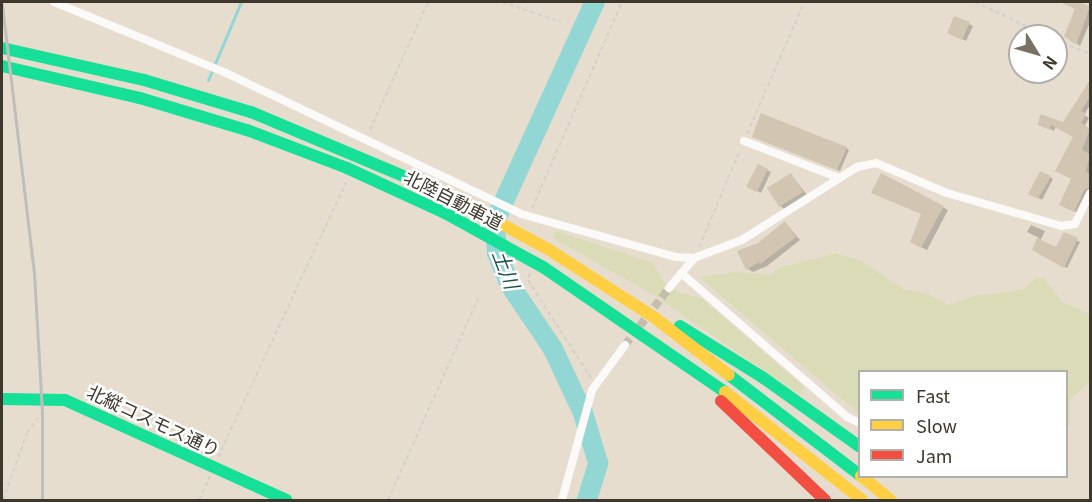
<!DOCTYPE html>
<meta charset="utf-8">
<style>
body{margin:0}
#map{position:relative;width:1092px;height:502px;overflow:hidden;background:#e6ddce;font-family:Georgia,"Noto Sans JP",serif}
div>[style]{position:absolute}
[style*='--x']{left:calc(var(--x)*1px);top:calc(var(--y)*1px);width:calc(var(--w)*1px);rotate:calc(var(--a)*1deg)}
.green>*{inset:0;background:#dadcb7}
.shadow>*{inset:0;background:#0003}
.stream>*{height:3px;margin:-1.5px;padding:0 1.5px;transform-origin:1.5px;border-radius:1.5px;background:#92d7d4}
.river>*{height:20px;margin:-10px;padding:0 10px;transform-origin:10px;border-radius:10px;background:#92d7d4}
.building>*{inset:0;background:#d2c6b2}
.street-tunnel>*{height:8px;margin-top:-4px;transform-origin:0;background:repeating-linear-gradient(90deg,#c4bcad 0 8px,transparent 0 12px)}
.path>*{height:2px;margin-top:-1px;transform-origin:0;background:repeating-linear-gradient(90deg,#d4d1cc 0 4.5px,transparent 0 7.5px)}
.street>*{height:8px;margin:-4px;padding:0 4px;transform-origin:4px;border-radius:4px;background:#fbfaf8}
.fast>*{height:12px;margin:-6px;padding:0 6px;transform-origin:6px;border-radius:6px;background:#16e098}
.slow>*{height:12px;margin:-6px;padding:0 6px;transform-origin:6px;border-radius:6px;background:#ffcf43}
.jam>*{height:12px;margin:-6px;padding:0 6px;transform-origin:6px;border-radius:6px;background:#f24e42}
.rail>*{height:3px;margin:-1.5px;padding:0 1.5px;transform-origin:1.5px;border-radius:1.5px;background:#c0beba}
span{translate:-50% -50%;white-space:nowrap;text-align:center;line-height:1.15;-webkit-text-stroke:5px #fff;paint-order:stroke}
.street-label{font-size:18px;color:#3e372b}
.water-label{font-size:20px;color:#1f4e4e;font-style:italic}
.frame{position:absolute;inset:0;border:3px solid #3e372b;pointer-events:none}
.legend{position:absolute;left:858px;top:370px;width:210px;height:108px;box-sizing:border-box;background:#fff;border:2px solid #b2afaa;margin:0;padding:8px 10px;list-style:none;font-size:18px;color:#3e372b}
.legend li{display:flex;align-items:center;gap:12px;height:30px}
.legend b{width:30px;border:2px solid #b2afaa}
.north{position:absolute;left:1008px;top:24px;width:60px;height:60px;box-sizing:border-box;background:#fff;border:2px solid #b2afaa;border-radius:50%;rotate:127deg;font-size:16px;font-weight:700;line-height:24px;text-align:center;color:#3e372b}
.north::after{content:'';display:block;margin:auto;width:21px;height:27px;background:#797164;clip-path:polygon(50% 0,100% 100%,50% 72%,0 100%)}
</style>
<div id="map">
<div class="green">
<div style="clip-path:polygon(556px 231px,653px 263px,664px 283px,677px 292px,701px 298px,804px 387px,800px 395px,655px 296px,553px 238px)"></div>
<div style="clip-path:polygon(836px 253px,861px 261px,903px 289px,928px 294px,949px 305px,974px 296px,1023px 290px,1036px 278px,1044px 278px,1062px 302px,1090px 314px,1090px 381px,1070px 400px,1070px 427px,1067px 424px,1066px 372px,860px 372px,859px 414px,699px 277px,735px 272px,769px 275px,782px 267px)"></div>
</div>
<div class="shadow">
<div style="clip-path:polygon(1070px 2px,1088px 7px,1090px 2px,1090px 22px,1080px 46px,1066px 35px,1077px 8px)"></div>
<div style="clip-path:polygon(969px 24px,973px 26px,966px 41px,952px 34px)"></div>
<div style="clip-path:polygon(1090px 80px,1090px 105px,1084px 115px,1089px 118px,1084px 127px,1090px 130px,1090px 188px,1078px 213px,1065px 207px,1073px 179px,1075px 137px,1056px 126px,1054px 131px,1040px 124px,1064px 124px)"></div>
<div style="clip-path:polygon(757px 138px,846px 148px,849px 150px,840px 171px)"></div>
<div style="clip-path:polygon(759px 166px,771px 172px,761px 193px,748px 186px)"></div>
<div style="clip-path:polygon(791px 175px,808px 196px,786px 210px,780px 206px)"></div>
<div style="clip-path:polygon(881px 175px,948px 210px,927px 250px,911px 242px,922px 214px)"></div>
<div style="clip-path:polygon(1050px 177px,1053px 179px,1042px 200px,1030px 193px)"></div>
<div style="clip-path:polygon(785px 222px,800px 240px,767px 266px,753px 272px,748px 269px,758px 244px)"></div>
<div style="clip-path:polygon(1031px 225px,1045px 231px,1040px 241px,1057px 249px,1064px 234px,1080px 242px,1067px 268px,1034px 249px,1039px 238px,1027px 232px)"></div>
</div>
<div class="stream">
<div style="--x:208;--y:80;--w:85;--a:-67.1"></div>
</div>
<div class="river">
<div style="--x:587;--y:500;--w:39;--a:-73"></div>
<div style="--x:598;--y:463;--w:52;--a:-106.7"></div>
<div style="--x:583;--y:413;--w:71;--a:-115.1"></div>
<div style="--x:553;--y:349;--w:77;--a:-123.9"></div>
<div style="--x:510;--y:285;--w:35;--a:-112"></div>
<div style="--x:497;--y:253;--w:32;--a:-94"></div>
<div style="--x:495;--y:221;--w:241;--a:-65.5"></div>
</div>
<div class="building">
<div style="clip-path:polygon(1060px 2px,1080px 2px,1090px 7px,1076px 45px,1064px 36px,1075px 9px)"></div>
<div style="clip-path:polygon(954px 16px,970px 22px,962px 40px,947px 33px)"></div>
<div style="clip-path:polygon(1090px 80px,1090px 97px,1081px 111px,1086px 114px,1081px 123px,1090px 129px,1082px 150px,1090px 154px,1086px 172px,1090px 174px,1090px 187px,1084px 190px,1074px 212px,1059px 205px,1071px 179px,1055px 171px,1073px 137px,1051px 125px,1050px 130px,1038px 125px,1039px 119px,1041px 114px,1063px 122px)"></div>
<div style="clip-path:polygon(761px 113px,847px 147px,837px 170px,752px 137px)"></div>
<div style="clip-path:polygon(758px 164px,768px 169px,757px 192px,746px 187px)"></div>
<div style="clip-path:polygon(1040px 171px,1051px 176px,1038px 199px,1028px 194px)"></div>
<div style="clip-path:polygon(791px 173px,803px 192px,779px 207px,767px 188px)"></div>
<div style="clip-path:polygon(881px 173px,944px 206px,921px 248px,910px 242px,921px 214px,871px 193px)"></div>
<div style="clip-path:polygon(785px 221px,796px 237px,760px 264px,759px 262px,746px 270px,737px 251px,758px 243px)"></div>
<div style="clip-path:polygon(1064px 232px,1078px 238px,1064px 268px,1032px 250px,1037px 238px,1056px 247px)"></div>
</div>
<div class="street-tunnel">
<div style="--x:625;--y:345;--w:72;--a:-52.3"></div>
</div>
<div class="path">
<div style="--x:502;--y:2;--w:62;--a:18.7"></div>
<div style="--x:975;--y:2;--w:80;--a:25.3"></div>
<div style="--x:1056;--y:40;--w:37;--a:22"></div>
<div style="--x:370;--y:130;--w:141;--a:-65.6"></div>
<div style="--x:747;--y:134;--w:144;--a:-66.6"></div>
<div style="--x:532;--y:208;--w:225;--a:-66.4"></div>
<div style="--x:699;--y:247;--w:105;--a:-67.1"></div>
<div style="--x:530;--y:273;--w:7;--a:106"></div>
<div style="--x:528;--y:280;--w:117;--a:57.3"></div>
<div style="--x:218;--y:457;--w:303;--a:-65"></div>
<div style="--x:3;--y:500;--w:71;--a:-70.3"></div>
<div style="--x:27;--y:433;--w:29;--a:-54"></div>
<div style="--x:199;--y:500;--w:26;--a:-65"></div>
<div style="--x:388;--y:500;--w:222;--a:-65.9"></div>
</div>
<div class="street">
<div style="--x:54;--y:2;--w:186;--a:22.4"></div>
<div style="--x:226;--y:73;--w:327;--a:25.5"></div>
<div style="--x:521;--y:214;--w:161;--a:15.5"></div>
<div style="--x:676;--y:257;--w:18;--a:3"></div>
<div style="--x:744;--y:141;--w:102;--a:21.3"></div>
<div style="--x:681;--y:273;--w:220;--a:40.9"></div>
<div style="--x:847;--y:417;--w:14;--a:25"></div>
<div style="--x:669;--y:288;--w:39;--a:-50"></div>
<div style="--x:694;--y:258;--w:51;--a:-20.6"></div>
<div style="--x:742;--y:240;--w:136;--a:-32.4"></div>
<div style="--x:857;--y:167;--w:19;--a:-12"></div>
<div style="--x:876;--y:163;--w:77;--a:22.9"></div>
<div style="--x:947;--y:193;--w:119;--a:16.1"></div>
<div style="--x:1061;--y:226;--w:14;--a:-8"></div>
<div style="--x:1075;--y:224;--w:34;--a:-64"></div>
<div style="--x:562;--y:500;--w:114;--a:-74.7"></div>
<div style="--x:592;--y:390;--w:56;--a:-53.7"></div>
</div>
<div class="fast">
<div style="--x:2;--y:48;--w:146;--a:12.7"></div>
<div style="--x:144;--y:80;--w:112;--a:16.7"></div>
<div style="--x:251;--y:112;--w:209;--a:22.8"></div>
<div style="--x:2;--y:66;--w:142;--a:13.1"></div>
<div style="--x:140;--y:98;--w:112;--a:16.7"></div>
<div style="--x:247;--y:130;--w:107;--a:20.8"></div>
<div style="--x:347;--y:168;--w:108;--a:24.7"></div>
<div style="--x:445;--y:213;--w:112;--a:28.9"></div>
<div style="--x:543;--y:267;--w:221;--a:34.5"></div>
<div style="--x:680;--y:326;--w:97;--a:31.9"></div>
<div style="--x:762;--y:377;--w:120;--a:35.5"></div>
<div style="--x:729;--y:375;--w:165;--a:37.4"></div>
<div style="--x:2;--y:399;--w:63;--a:0.9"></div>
<div style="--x:65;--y:400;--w:243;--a:24.3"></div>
</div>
<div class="slow">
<div style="--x:444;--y:193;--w:118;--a:28.3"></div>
<div style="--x:548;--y:249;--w:127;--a:32.8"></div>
<div style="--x:655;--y:318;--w:93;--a:37.6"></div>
<div style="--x:725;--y:392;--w:174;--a:38.2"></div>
<div style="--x:861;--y:476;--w:38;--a:39"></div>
</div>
<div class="jam">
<div style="--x:721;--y:401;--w:144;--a:43.6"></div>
</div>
<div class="rail">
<div style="--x:2;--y:5;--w:270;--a:83.2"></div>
<div style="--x:34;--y:273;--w:139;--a:86.7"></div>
<div style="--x:42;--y:412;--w:88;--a:90"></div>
</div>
<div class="street-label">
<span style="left:454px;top:199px;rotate:27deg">北陸自動車道</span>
<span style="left:154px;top:420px;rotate:25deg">北縦コスモス通り</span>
</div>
<div class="water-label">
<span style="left:507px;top:269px;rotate:69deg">土川</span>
</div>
<div class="frame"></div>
<ul class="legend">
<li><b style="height:8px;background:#16e098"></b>Fast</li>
<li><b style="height:8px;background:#ffcf43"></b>Slow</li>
<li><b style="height:8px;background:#f24e42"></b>Jam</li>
</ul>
<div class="north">N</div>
</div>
